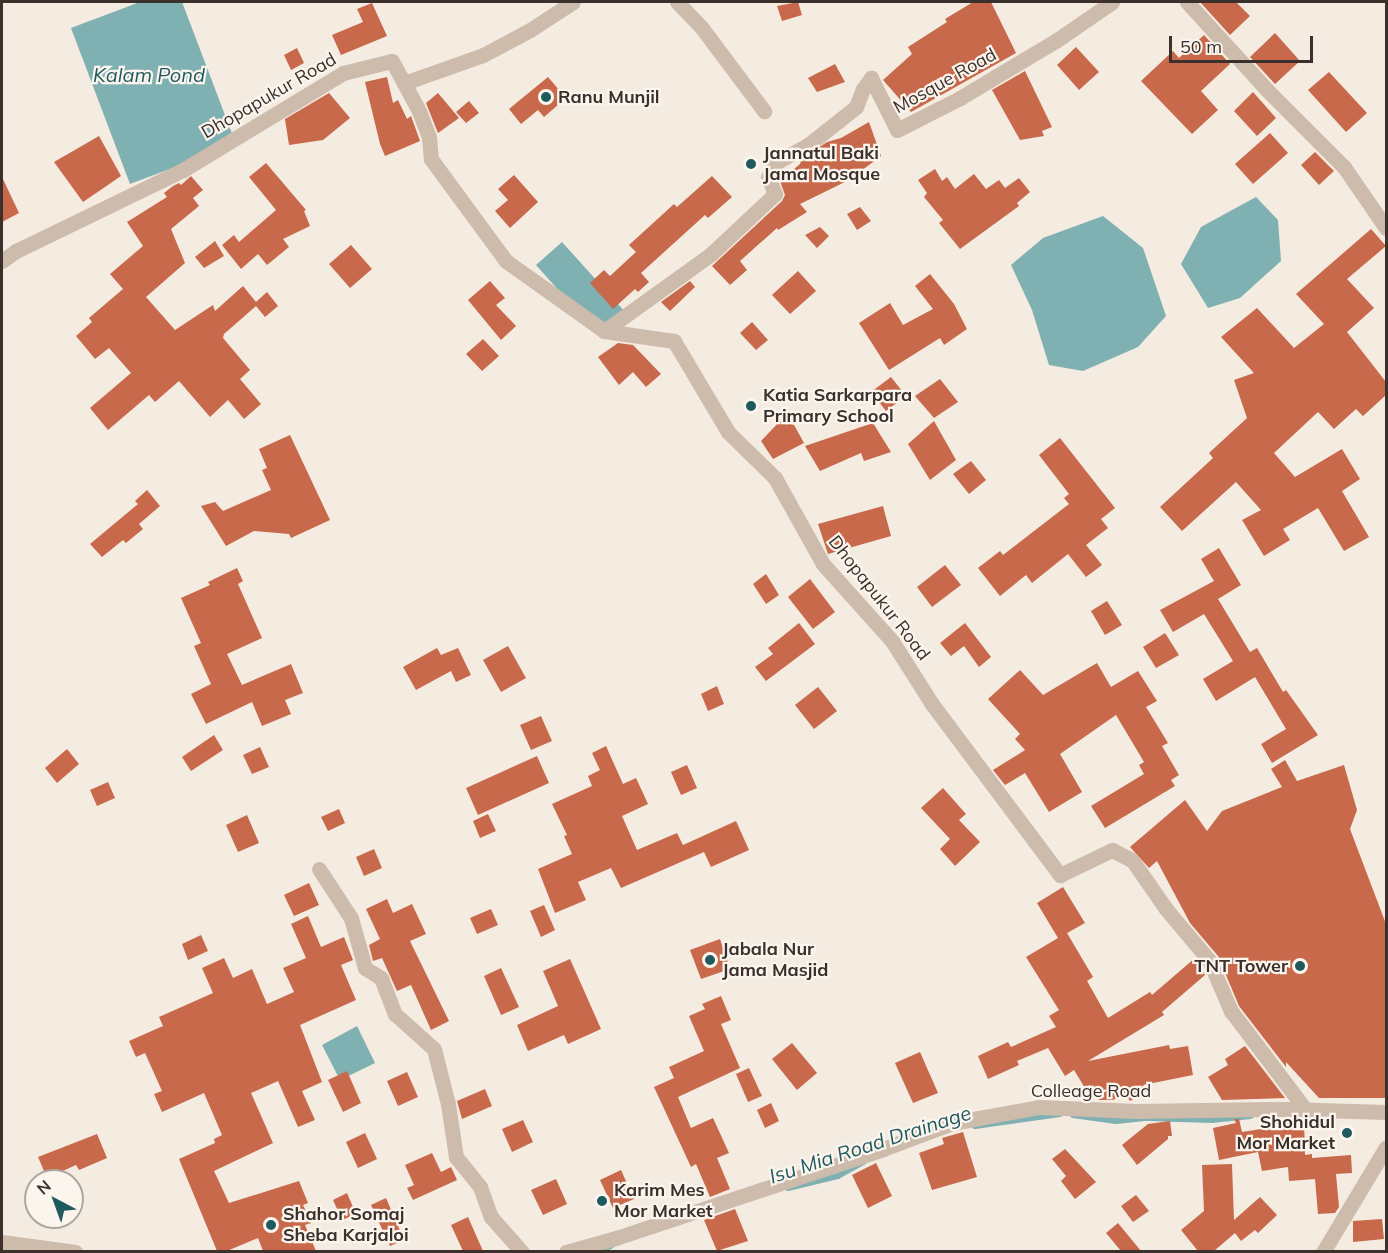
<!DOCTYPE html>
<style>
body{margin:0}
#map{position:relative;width:1388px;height:1253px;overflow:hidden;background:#f4ebe1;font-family:Mulish,sans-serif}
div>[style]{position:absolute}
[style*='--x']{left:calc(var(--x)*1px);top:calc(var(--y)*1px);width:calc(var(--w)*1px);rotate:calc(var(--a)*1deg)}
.water>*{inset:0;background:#7fb0b2}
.stream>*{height:6px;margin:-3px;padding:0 3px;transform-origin:3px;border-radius:3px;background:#7fb0b2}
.building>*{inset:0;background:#c8694b}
.tertiary>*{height:15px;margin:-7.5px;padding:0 7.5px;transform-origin:7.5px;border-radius:7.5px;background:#cdbbac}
.dots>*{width:16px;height:16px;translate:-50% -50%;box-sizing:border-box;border:3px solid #fbf5ee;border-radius:50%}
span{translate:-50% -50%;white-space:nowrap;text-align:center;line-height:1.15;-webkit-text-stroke:4.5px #fbf5ee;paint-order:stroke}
.street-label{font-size:18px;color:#3b302b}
.poi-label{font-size:18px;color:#3b302b;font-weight:700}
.left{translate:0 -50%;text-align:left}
.right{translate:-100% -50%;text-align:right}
.water-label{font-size:20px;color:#1f5a5e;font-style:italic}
.frame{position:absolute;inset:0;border:3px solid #3b302b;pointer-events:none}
.north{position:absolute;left:24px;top:1169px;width:60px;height:60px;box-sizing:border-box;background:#fbf5ee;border:2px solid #aea6a0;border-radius:50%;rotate:319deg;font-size:16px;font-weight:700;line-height:24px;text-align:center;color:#3b302b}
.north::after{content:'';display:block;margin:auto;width:21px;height:27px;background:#1f5a5e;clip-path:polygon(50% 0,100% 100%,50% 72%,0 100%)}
.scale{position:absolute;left:1169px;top:36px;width:144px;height:27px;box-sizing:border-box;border:3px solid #3b302b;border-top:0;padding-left:8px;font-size:18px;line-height:21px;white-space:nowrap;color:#3b302b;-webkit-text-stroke:4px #fbf5ee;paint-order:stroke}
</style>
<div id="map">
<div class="water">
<div style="clip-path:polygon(140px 2px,182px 2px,236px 144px,130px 184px,71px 28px)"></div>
<div style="clip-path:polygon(1256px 197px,1278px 220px,1281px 261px,1240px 298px,1208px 308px,1181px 264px,1201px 227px)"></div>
<div style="clip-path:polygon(1103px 216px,1143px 248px,1166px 316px,1138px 347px,1083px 371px,1049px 365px,1032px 310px,1011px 265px,1043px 238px)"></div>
<div style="clip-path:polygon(562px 242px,626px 313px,600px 337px,536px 265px)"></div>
<div style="clip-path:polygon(357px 1026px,375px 1063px,340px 1080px,322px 1045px)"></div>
</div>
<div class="stream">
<div style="--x:1073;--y:1115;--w:43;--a:7.9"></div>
<div style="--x:1116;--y:1121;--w:31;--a:-6"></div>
<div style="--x:1147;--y:1118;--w:65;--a:1.8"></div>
<div style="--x:1212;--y:1120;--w:39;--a:-6"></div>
<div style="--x:975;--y:1126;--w:86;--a:-8"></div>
<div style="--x:788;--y:1188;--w:51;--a:-13.5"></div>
<div style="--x:838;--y:1176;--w:29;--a:-29"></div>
<div style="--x:2;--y:1251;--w:2;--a:27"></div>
<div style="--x:596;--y:1252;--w:16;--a:-22"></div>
</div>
<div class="building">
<div style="clip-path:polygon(798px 2px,802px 15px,782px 21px,777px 6px)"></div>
<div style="clip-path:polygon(973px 2px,991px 2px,1016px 53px,911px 112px,883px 80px,912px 54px,908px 47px,947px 22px,945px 19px)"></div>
<div style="clip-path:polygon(1200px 2px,1236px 2px,1250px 16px,1230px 35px)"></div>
<div style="clip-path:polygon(372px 3px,387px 36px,341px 55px,332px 35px,363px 22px,357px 9px)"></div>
<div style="clip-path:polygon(1275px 33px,1300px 61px,1275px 84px,1250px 57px)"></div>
<div style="clip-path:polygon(1204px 35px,1230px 64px,1201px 91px,1218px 110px,1192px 134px,1141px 81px,1173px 51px,1179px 58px)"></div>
<div style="clip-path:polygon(1076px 47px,1099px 72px,1079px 90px,1057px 65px)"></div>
<div style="clip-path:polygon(297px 48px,304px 63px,291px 70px,284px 55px)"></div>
<div style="clip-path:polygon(835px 64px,845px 82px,817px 92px,808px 78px)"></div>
<div style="clip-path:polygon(1025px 71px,1052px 127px,1042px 131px,1044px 136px,1020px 140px,992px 90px)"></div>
<div style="clip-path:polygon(1329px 72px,1367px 113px,1346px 132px,1308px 90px)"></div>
<div style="clip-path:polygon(387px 77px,393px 103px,398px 100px,407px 119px,411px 116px,420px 141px,385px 156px,380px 144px,365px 82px)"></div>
<div style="clip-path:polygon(548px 77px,566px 98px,544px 117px,538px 110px,521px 124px,509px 109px)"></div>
<div style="clip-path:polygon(1253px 92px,1276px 118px,1257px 136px,1234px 111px)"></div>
<div style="clip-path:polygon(329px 93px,350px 118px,323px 140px,289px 145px,285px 119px)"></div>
<div style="clip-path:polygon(438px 93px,459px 118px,438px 133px,426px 103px)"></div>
<div style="clip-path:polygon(469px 101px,479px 113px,466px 123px,456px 112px)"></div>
<div style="clip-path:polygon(869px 122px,881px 156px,849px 180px,800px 204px,807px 212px,778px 230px,777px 228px,740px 261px,747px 270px,730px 285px,712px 266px,782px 201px,785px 195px,780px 181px,800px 164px,802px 159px,827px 142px,841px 138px)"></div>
<div style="clip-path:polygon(1270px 133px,1288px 153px,1253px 184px,1235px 164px)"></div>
<div style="clip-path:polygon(99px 136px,121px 176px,83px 202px,54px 162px)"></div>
<div style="clip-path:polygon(1315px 152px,1334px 171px,1319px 185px,1301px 165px)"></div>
<div style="clip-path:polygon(266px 163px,306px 210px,304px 211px,310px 226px,283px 239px,289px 247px,267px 265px,258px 254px,241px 269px,222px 245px,234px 235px,239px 242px,276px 210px,249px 177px)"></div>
<div style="clip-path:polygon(935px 169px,942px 181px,947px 177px,955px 189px,974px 174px,986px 189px,999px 180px,1005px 188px,1019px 178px,1030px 192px,1017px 203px,1019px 206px,960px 249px,939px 223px,943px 220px,924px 197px,927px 193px,918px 180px)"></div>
<div style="clip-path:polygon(514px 175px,538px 202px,510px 228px,495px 211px,508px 200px,498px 189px)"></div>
<div style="clip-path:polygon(191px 176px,203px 190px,193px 198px,199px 206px,171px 229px,185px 263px,146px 297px,175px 330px,213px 305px,215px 311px,243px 286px,256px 302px,267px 292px,278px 306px,265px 317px,256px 306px,224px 334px,223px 338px,250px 370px,240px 379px,261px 404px,244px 419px,228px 400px,210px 417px,179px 381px,155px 402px,149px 395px,108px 430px,90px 408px,131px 373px,109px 348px,95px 359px,76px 336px,92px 322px,89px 318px,123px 289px,110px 274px,143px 246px,127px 222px,167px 197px,164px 193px,173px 186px,179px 183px,181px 185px)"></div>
<div style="clip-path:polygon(712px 176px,732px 197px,708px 218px,705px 215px,641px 273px,649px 282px,638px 292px,635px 289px,613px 309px,590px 283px,604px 270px,610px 276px,636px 252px,629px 245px,674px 204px,677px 207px)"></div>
<div style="clip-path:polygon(2px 177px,19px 213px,2px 222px)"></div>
<div style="clip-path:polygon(860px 207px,871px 221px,857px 230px,847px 214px)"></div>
<div style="clip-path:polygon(820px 227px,829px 236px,817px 248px,805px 235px)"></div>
<div style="clip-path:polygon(1371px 229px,1386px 246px,1347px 279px,1374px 308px,1347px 332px,1386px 382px,1386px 395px,1363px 416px,1356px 409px,1334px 429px,1318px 412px,1274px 453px,1295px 477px,1342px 449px,1360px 479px,1342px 491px,1369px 537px,1344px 551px,1318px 508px,1283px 529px,1290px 540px,1264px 556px,1242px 520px,1261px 510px,1236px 482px,1182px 531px,1160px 507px,1213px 458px,1209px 453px,1247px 418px,1234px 380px,1254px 373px,1221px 337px,1257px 308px,1294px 348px,1324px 324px,1296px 294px)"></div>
<div style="clip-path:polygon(215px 241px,224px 256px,204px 268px,195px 257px)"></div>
<div style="clip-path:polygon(351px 245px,372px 269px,350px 288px,329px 264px)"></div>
<div style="clip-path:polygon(798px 271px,816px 291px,790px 314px,772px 295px)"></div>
<div style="clip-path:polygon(930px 274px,954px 304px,967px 329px,944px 345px,940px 338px,889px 370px,859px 323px,890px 303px,903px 325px,933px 309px,915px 286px)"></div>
<div style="clip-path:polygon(490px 281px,505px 298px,496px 305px,516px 326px,501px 340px,468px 300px)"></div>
<div style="clip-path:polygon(690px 281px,695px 287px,670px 311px,661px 302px)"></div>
<div style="clip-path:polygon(752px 322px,768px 340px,756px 350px,740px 333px)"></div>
<div style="clip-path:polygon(483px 339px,499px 356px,482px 371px,466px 354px)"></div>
<div style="clip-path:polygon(618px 343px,633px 345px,661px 374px,646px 387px,633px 372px,619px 385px,598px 357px)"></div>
<div style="clip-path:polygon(891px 377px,906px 396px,886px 411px,871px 392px)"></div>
<div style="clip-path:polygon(940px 379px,958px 402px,934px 418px,915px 396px)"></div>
<div style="clip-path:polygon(781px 420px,794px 425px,804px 443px,773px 459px,761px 441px)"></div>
<div style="clip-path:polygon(934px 421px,956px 460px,930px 480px,908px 444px)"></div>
<div style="clip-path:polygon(873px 423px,891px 452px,864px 461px,861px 453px,820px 471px,805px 446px)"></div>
<div style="clip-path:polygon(290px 435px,330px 520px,291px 538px,289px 534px,254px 531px,226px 546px,201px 506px,215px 502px,223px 511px,271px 490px,262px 470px,267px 468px,259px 449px)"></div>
<div style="clip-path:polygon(1060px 438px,1115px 508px,1101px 519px,1108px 528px,1086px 545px,1102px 565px,1086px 577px,1068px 554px,1032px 583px,1026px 575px,1000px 596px,978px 568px,1000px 551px,1003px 555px,1069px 504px,1064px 498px,1069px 494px,1039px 455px)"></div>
<div style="clip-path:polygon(971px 461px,986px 480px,969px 494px,953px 474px)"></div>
<div style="clip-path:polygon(147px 490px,160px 506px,139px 524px,143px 529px,126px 543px,123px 540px,102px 557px,90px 544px,138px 504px,135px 501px)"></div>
<div style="clip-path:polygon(883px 506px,891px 536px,828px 554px,818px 524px)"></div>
<div style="clip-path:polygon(1219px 548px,1241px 585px,1218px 599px,1250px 652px,1257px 648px,1283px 692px,1286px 690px,1318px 735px,1272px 763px,1261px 744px,1286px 729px,1255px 677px,1216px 701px,1203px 679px,1233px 661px,1204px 614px,1173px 632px,1160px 610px,1214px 581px,1201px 559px)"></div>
<div style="clip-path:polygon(945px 565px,961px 585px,932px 607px,917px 587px)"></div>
<div style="clip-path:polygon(237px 568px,243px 581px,238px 584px,262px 638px,227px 654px,242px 685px,291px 664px,303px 693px,285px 700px,291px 714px,262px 726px,252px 702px,206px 724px,191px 694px,211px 684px,194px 646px,201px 643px,181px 598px,210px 585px,208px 582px)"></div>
<div style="clip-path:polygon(766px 574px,779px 595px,766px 604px,753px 584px)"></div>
<div style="clip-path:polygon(810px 579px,835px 612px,813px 629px,788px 597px)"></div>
<div style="clip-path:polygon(1107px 601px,1122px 625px,1105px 635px,1091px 611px)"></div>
<div style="clip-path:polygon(799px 623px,815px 644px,766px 681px,755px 667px,773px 654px,768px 648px)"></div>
<div style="clip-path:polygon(965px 623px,991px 657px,979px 667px,964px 646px,951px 656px,940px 643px)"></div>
<div style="clip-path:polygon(1165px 633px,1179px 655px,1156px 668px,1143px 647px)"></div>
<div style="clip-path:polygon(508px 646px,526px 678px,501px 692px,483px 660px)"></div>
<div style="clip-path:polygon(437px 648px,441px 655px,458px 648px,471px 675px,456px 682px,451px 671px,416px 690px,403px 667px)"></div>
<div style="clip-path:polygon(1097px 663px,1111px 687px,1138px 671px,1157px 701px,1146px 707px,1168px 743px,1162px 746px,1179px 775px,1171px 780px,1175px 786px,1105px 828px,1091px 806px,1144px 774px,1139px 765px,1144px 762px,1116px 715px,1060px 754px,1082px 792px,1049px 812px,1025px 773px,1005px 785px,993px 770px,1025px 750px,1015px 739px,1020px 734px,988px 699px,1020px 670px,1043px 695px)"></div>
<div style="clip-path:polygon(717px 686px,724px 704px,708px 711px,701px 694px)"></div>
<div style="clip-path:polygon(818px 687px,837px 711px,814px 729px,795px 705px)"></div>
<div style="clip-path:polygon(541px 716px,552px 741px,531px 750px,520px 725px)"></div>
<div style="clip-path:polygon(214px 735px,223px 750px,191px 771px,182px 757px)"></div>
<div style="clip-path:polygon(606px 746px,623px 784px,636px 778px,648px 804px,622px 816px,637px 850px,677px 833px,683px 845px,736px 821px,749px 850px,711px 867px,704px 852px,621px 888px,611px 868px,578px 882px,586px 900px,555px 913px,538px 869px,572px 854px,564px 836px,567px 835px,552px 804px,592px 786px,588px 776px,600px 770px,592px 753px)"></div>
<div style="clip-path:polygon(260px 747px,269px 767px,252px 774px,243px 755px)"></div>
<div style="clip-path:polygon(67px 749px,79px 764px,57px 783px,45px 768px)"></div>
<div style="clip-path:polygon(537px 756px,549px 783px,478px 815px,466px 788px)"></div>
<div style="clip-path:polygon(1285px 760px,1297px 781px,1344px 765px,1357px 810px,1350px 829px,1386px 924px,1386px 1098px,1319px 1098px,1286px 1062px,1286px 1067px,1239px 1006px,1218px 956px,1190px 923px,1157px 861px,1149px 868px,1130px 847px,1185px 800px,1207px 831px,1222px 811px,1282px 787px,1271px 769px)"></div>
<div style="clip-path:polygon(687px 765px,697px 788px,681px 795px,671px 772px)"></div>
<div style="clip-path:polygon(108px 782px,115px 798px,97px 806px,90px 790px)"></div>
<div style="clip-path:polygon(943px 788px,966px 814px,959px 820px,980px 842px,955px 866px,940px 849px,950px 839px,921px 808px)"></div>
<div style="clip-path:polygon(339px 809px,345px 823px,328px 831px,321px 817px)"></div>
<div style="clip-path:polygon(488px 814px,496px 831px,480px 838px,473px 821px)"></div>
<div style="clip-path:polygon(247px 815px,259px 843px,238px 852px,226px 825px)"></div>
<div style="clip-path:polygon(374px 849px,382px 868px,364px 876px,356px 857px)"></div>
<div style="clip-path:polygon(309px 883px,319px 905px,294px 916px,284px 895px)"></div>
<div style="clip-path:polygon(1063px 887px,1085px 923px,1067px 933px,1093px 977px,1087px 981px,1108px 1018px,1150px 992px,1152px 995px,1195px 958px,1205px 975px,1162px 1012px,1164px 1015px,1088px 1061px,1169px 1045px,1170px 1049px,1188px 1046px,1193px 1075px,1143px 1085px,1147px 1091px,1130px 1101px,1125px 1093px,1113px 1100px,1099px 1100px,1090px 1085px,1085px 1088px,1074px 1070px,1065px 1076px,1048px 1048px,1017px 1061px,1019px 1065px,988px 1079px,978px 1056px,1008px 1042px,1011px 1047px,1056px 1027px,1049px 1016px,1059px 1010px,1026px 957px,1058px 938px,1037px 903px)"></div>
<div style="clip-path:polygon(387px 899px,393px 913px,412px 904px,426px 934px,410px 941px,449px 1021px,431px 1030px,411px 985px,397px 991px,382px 958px,373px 961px,369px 945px,380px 939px,366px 909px)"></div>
<div style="clip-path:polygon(544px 905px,555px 930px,541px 937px,530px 911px)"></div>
<div style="clip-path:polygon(491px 909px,498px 925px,477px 934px,470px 918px)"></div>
<div style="clip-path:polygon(308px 916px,321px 947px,344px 937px,353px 960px,341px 965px,356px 1000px,300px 1025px,322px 1082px,302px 1091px,315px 1120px,298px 1127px,278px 1081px,251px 1093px,273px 1143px,214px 1171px,229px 1203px,299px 1181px,308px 1203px,303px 1205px,311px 1223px,305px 1225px,316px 1251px,263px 1251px,258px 1238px,227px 1251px,217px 1251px,179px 1159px,215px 1143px,214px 1139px,222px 1135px,204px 1093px,162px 1112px,154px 1094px,162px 1091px,145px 1053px,136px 1057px,129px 1041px,163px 1026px,159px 1017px,213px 993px,202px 968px,224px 958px,233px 978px,252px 969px,267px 1004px,294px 992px,283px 968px,306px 958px,291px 924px)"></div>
<div style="clip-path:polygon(201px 935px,208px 951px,188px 960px,182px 944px)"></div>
<div style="clip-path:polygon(720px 939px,730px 969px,701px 979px,690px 950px)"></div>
<div style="clip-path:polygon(570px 959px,601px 1029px,568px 1044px,564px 1035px,528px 1051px,517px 1025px,558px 1006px,543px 971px)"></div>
<div style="clip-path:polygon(501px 968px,519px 1007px,501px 1015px,484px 976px)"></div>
<div style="clip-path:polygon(721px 996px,731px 1020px,721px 1024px,740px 1068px,678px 1097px,691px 1128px,713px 1118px,729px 1153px,717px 1158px,730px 1189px,710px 1197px,696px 1164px,691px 1167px,654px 1087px,674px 1078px,669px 1067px,704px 1051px,689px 1016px,705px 1009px,702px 1004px)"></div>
<div style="clip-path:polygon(792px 1043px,817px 1073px,797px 1090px,772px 1059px)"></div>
<div style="clip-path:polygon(1245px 1046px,1285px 1098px,1222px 1100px,1208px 1077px,1228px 1065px,1225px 1059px)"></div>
<div style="clip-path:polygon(920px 1052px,938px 1093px,913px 1103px,895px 1063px)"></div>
<div style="clip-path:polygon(749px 1068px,762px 1096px,748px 1102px,736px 1074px)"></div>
<div style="clip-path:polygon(347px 1071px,361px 1103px,343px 1112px,328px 1080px)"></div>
<div style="clip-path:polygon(407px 1072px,418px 1097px,398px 1106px,387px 1081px)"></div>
<div style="clip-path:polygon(485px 1089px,492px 1106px,462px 1119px,457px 1101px)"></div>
<div style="clip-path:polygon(771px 1103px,779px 1121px,765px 1128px,757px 1110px)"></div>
<div style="clip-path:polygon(1234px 1119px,1239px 1119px,1242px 1132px,1280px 1126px,1280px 1120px,1304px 1119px,1305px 1155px,1312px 1154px,1312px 1158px,1351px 1155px,1352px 1173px,1336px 1174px,1339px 1207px,1335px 1213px,1318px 1214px,1315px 1179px,1289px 1181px,1288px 1167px,1262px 1171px,1258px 1152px,1219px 1160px,1213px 1128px,1236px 1123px)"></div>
<div style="clip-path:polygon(523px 1120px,533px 1142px,512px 1152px,502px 1129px)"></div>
<div style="clip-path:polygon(1170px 1121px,1172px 1136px,1168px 1136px,1168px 1139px,1137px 1165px,1122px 1145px,1148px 1124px)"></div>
<div style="clip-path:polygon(963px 1132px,977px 1177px,932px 1190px,919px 1153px,944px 1144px,942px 1138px)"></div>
<div style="clip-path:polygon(365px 1133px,377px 1159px,358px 1168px,346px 1142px)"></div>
<div style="clip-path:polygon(97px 1134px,107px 1158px,79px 1170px,76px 1165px,47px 1178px,38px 1157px)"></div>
<div style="clip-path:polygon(1065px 1149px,1096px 1182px,1075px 1199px,1061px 1181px,1066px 1176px,1052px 1159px)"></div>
<div style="clip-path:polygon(432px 1153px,441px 1172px,451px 1167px,457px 1180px,413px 1200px,407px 1188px,414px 1185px,405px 1165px)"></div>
<div style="clip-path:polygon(876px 1163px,892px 1196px,868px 1208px,852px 1175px)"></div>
<div style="clip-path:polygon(1232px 1164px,1234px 1220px,1260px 1197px,1277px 1215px,1258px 1233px,1255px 1230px,1241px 1241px,1235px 1233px,1214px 1251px,1198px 1251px,1181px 1230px,1204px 1211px,1202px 1165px)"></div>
<div style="clip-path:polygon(621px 1170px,634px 1199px,613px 1208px,600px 1180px)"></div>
<div style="clip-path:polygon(556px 1179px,567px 1204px,543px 1215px,531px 1190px)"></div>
<div style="clip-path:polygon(347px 1193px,356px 1214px,342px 1220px,333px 1200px)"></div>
<div style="clip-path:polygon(1136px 1195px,1149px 1211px,1133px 1222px,1121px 1206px)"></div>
<div style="clip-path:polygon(386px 1198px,404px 1240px,390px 1246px,371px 1205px)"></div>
<div style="clip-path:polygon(735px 1209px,748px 1241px,717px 1251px,704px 1220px)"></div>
<div style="clip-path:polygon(468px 1217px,483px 1251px,463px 1251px,451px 1225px)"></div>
<div style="clip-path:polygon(1382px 1219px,1384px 1239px,1353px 1242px,1353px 1221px)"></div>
<div style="clip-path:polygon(1118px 1223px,1141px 1251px,1121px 1251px,1106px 1233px)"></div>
</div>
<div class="tertiary">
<div style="--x:677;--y:2;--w:36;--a:46"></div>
<div style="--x:702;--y:28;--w:104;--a:53.2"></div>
<div style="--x:1187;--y:2;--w:119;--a:47.7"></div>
<div style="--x:1267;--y:90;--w:109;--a:45"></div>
<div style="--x:1344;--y:167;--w:74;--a:55.5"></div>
<div style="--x:404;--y:83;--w:84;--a:-19.5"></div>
<div style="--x:483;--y:55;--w:53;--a:-28"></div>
<div style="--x:530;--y:30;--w:51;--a:-33.1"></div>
<div style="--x:2;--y:261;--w:17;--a:-36"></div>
<div style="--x:16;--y:251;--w:186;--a:-25.9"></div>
<div style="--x:183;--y:170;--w:187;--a:-31.2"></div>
<div style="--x:343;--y:73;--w:50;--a:-13.8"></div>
<div style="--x:392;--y:61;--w:57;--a:61.6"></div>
<div style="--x:419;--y:111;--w:28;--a:69"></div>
<div style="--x:429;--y:137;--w:22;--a:85"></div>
<div style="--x:431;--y:159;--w:127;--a:53.7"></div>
<div style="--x:506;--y:261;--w:120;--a:35.5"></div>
<div style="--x:604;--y:331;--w:71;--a:8.1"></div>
<div style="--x:674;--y:341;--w:106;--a:59.3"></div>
<div style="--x:728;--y:432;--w:66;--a:44.4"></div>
<div style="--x:775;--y:478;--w:98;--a:60.8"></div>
<div style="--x:823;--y:564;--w:103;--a:48.1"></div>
<div style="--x:892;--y:641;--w:75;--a:57.6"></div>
<div style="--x:932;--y:704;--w:214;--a:53.2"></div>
<div style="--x:1060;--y:875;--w:58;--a:-25.7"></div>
<div style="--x:1112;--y:850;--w:22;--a:27"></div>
<div style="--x:1132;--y:860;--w:60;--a:55.2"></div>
<div style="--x:1166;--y:909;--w:67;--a:49.9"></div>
<div style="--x:1209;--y:960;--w:56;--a:66.7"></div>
<div style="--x:1231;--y:1011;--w:124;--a:52.9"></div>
<div style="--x:604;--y:331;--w:132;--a:-35.7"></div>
<div style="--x:711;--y:254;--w:88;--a:-43.2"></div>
<div style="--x:775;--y:194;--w:18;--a:-112"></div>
<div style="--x:768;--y:177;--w:17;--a:-59"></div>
<div style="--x:777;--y:162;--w:35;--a:-29"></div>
<div style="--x:808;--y:145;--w:61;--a:-38.4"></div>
<div style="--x:856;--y:107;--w:19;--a:-69"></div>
<div style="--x:863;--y:89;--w:14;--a:-54"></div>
<div style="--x:871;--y:78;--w:58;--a:63.4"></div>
<div style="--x:897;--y:130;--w:71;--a:-26.9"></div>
<div style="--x:960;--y:98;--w:113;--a:-30.9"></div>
<div style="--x:1057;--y:40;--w:67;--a:-34.6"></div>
<div style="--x:319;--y:869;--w:59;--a:56.9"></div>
<div style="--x:351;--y:918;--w:52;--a:74.4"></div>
<div style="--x:365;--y:968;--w:19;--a:32"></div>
<div style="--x:381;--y:978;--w:39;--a:69"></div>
<div style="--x:395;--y:1014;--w:52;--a:41.9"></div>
<div style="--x:434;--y:1049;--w:57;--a:75.7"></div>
<div style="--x:448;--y:1104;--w:54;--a:81.4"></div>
<div style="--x:456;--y:1157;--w:38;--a:51"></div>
<div style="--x:480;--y:1187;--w:32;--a:70"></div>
<div style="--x:491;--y:1217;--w:47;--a:48.5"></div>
<div style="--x:2;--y:1242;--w:74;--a:7.8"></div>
<div style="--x:566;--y:1252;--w:52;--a:-15.6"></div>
<div style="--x:616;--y:1238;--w:281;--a:-18.4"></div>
<div style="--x:883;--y:1149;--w:74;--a:-20.6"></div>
<div style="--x:952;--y:1123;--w:88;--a:-10.4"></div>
<div style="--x:1039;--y:1107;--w:97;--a:2.4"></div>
<div style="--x:1136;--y:1111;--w:150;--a:-0.8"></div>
<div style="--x:1286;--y:1109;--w:100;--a:1.7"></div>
<div style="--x:1323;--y:1252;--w:122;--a:-59"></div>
</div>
<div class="dots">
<div style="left:546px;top:97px;background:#1f5a5e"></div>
<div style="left:751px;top:164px;background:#1f5a5e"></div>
<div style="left:751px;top:406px;background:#1f5a5e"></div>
<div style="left:710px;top:960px;background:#1f5a5e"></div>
<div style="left:1300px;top:966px;background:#1f5a5e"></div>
<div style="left:1347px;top:1133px;background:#1f5a5e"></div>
<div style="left:602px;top:1201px;background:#1f5a5e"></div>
<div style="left:271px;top:1225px;background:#1f5a5e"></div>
</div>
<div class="street-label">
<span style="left:945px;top:81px;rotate:-29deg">Mosque Road</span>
<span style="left:269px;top:96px;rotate:-30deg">Dhopapukur Road</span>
<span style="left:879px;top:598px;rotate:52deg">Dhopapukur Road</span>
<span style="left:1091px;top:1091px">Colleage Road</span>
</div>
<div class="poi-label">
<span class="left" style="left:558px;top:97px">Ranu Munjil</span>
<span class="left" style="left:763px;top:164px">Jannatul Baki<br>Jama Mosque</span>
<span class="left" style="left:763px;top:406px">Katia Sarkarpara<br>Primary School</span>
<span class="left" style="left:722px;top:960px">Jabala Nur<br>Jama Masjid</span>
<span class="right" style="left:1288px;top:966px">TNT Tower</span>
<span class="right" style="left:1335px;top:1133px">Shohidul<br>Mor Market</span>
<span class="left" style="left:614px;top:1201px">Karim Mes<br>Mor Market</span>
<span class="left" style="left:283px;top:1225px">Shahor Somaj<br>Sheba Karjaloi</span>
</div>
<div class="water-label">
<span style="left:149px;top:74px">Kalam Pond</span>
<span style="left:870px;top:1144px;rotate:-18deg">Isu Mia Road Drainage</span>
</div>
<div class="frame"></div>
<div class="north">N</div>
<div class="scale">50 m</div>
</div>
